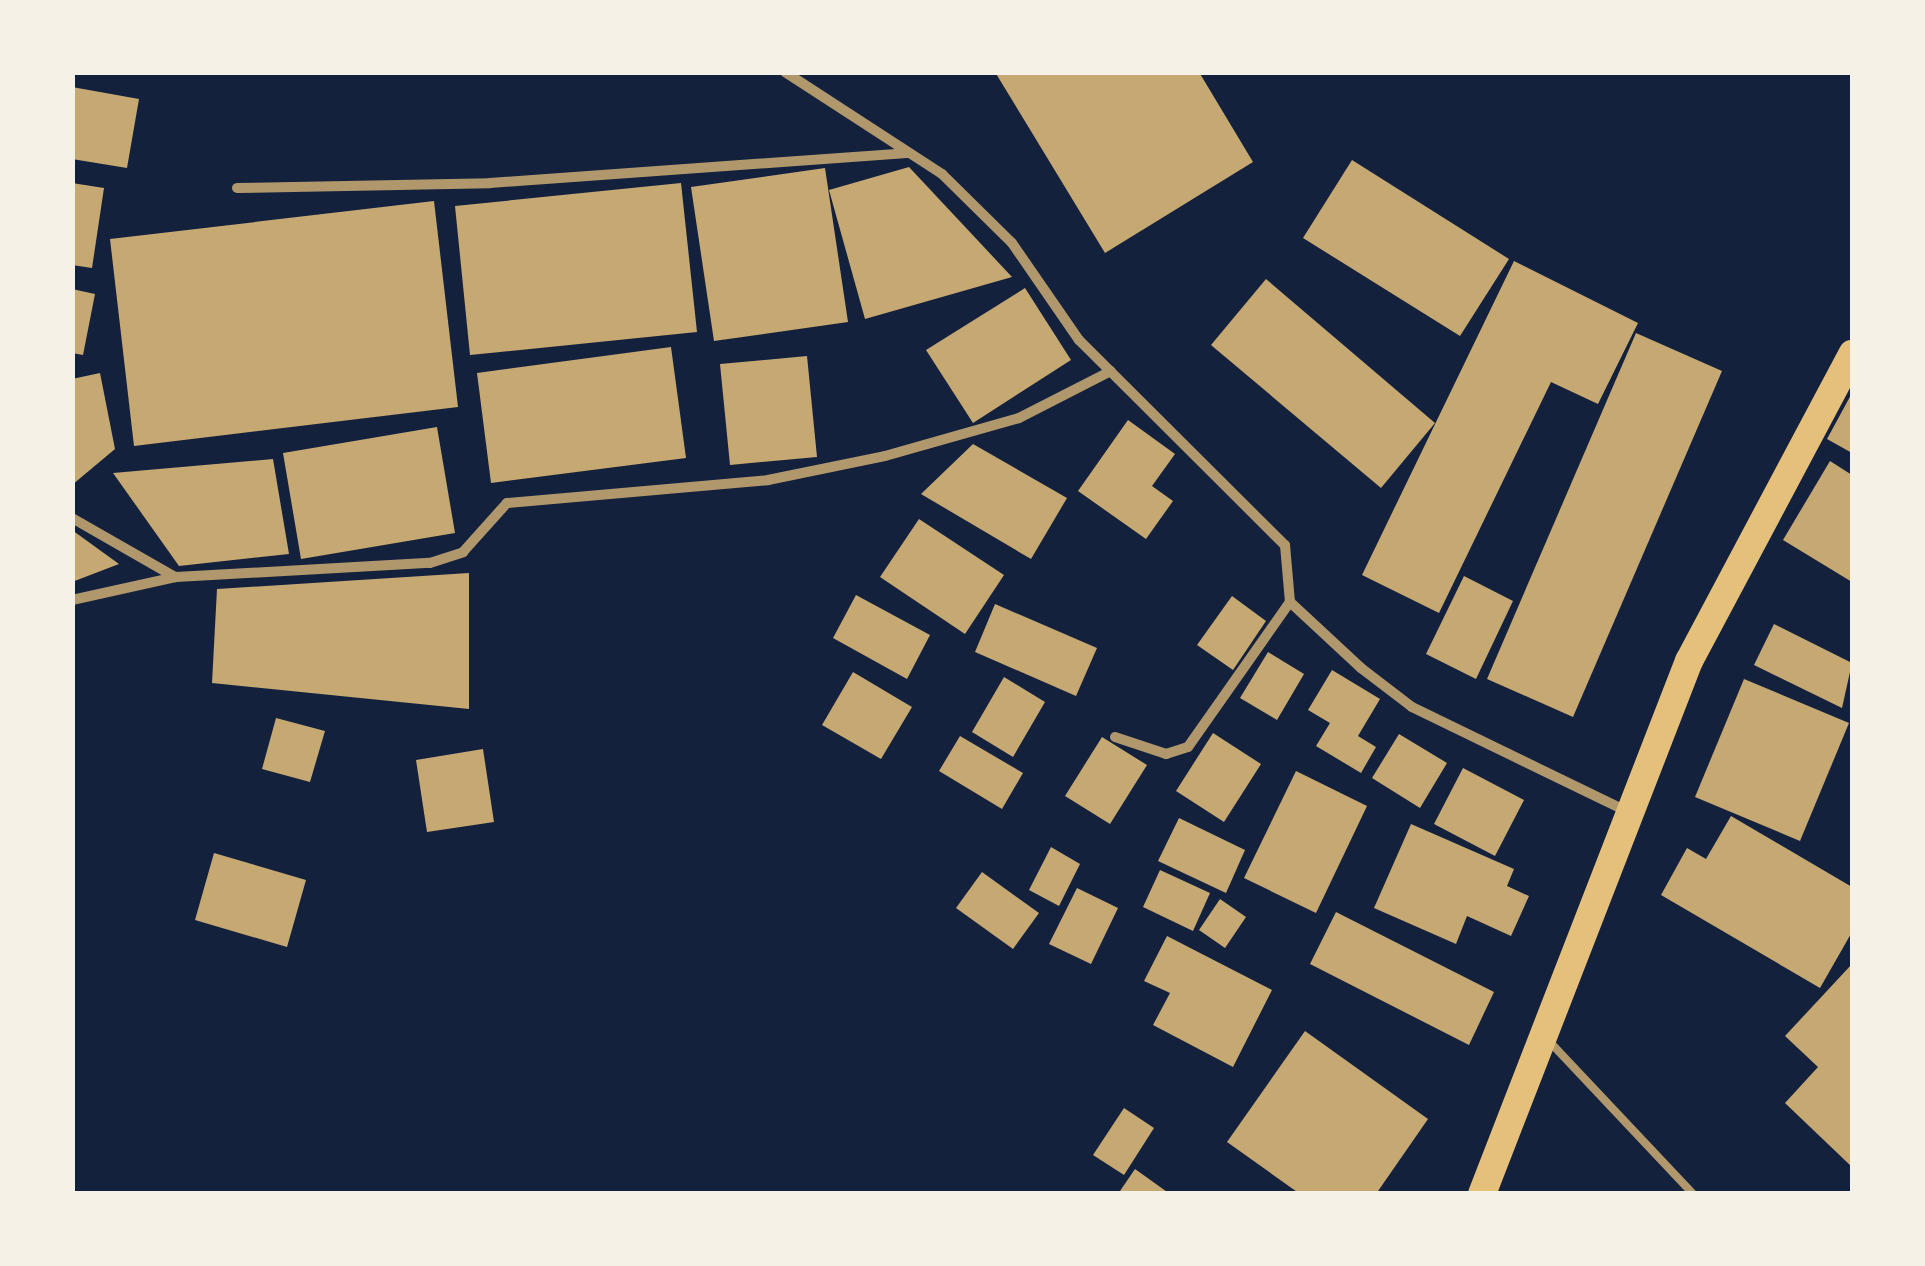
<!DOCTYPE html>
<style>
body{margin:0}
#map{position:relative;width:1925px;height:1266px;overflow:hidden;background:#14213d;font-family:Lato,sans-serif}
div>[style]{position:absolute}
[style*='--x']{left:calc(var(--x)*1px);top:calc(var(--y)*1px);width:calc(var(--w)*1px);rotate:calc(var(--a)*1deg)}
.building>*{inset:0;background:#c6a872}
.service>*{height:8px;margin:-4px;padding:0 4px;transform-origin:4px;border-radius:4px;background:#b1986c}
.minor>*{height:10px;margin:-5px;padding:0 5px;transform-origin:5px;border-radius:5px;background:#b1986c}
.trunk>*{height:28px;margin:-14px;padding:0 14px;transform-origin:14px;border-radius:14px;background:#e5c07b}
span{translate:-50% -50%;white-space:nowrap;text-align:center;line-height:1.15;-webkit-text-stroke:8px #f6f1e7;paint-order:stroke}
.frame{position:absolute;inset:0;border:75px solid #f6f1e7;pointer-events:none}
</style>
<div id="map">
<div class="building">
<div style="clip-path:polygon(995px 72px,1199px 72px,1253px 162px,1105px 253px)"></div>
<div style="clip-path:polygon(72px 87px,139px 99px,127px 168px,72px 159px)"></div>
<div style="clip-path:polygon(1352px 160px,1509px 259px,1460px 336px,1303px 238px)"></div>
<div style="clip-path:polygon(909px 167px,1012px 277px,865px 319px,829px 190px)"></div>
<div style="clip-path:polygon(825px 168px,848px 322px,714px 341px,691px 187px)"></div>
<div style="clip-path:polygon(72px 183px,104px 188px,92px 268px,72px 265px)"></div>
<div style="clip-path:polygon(681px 183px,697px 332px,470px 355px,455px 206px)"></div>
<div style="clip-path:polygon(434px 201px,458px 407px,134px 446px,110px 239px)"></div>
<div style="clip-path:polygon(1514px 261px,1638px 323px,1598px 404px,1551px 382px,1439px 613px,1362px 575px)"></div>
<div style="clip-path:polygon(1266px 279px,1435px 423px,1381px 488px,1211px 345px)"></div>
<div style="clip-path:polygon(1025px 288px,1071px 360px,973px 423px,926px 350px)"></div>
<div style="clip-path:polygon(72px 289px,95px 294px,83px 355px,72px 353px)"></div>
<div style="clip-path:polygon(1636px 333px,1722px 371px,1573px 717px,1487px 679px)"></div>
<div style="clip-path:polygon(671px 347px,686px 458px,491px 483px,477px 373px)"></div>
<div style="clip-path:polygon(807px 356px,817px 457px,730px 465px,720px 364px)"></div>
<div style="clip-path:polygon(100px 373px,115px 449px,72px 485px,72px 379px)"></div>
<div style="clip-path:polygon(1852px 393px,1852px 453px,1827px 439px)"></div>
<div style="clip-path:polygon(1128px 420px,1175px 454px,1152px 486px,1173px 501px,1146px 539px,1078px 491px)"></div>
<div style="clip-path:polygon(437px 427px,455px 533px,301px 559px,283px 453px)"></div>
<div style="clip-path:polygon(973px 444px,1067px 498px,1031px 559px,921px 494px)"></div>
<div style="clip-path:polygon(273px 459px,289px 554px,179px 566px,113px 473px)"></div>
<div style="clip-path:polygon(1830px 461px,1852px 475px,1852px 582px,1783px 540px)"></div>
<div style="clip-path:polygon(919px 519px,1004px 575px,965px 634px,880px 577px)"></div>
<div style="clip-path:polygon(72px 530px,119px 564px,72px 582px)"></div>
<div style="clip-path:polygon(469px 573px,469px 709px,212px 683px,217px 589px)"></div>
<div style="clip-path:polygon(1464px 576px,1513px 601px,1476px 679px,1426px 654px)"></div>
<div style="clip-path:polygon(856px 595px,930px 635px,907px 679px,833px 638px)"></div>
<div style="clip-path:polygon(1232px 596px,1266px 621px,1233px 670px,1197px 645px)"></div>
<div style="clip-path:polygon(995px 604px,1097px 648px,1076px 696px,975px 652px)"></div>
<div style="clip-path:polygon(1774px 624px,1852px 663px,1842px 708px,1754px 665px)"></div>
<div style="clip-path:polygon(1268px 652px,1304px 674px,1277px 720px,1240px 698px)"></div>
<div style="clip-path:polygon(1332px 670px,1380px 699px,1358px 736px,1376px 747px,1361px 773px,1316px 746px,1330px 723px,1308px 710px)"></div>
<div style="clip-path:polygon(853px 672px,912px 707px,881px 759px,822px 725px)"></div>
<div style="clip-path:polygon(1004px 677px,1045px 702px,1013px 757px,972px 732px)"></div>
<div style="clip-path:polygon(1744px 679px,1849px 723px,1800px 841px,1695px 797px)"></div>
<div style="clip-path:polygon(276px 718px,325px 731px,310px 782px,262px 769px)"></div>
<div style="clip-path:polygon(1213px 733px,1261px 764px,1224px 822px,1176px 791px)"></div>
<div style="clip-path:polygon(1399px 734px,1447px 763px,1420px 808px,1372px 778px)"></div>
<div style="clip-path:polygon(960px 736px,1023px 773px,1002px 809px,939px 771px)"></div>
<div style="clip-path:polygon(1102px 737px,1147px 765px,1110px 824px,1065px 796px)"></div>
<div style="clip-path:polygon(483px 749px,494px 822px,427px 832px,416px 760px)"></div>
<div style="clip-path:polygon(1463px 768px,1524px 800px,1495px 856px,1434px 824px)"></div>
<div style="clip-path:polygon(1296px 771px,1367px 806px,1316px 913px,1244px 878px)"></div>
<div style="clip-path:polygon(1731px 816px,1852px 887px,1852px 932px,1820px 988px,1661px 895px,1687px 848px,1706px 859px)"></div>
<div style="clip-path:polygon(1179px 818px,1245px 850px,1226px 893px,1158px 861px)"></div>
<div style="clip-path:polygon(1411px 824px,1514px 869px,1507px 886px,1529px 896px,1511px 936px,1467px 916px,1456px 944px,1374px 908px)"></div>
<div style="clip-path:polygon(1051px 847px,1080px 864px,1059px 906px,1029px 890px)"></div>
<div style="clip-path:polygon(214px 853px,306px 880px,287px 947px,195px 920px)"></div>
<div style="clip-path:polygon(1160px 870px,1210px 893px,1193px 931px,1143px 907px)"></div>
<div style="clip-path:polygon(982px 872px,1039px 913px,1013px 949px,956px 908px)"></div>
<div style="clip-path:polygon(1077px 888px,1118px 908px,1091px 964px,1049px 944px)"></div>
<div style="clip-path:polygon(1220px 899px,1246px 917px,1225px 948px,1199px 930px)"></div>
<div style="clip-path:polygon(1336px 912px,1494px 992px,1469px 1045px,1310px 964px)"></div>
<div style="clip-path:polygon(1167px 936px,1272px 990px,1233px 1067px,1153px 1025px,1170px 993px,1144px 981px)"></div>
<div style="clip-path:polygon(1852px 964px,1852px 1167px,1785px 1103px,1818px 1067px,1785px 1036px)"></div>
<div style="clip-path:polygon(1305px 1031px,1428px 1119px,1376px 1194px,1300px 1194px,1227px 1142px)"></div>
<div style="clip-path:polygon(1124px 1108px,1154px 1128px,1124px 1175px,1093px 1155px)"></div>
<div style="clip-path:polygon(1135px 1169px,1170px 1194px,1118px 1194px)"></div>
</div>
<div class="service">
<div style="--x:1548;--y:1040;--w:212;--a:46.7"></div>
</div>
<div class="minor">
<div style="--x:785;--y:72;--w:187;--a:33"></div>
<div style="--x:942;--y:174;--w:98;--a:44.6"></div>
<div style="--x:1012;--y:243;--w:118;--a:55.4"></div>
<div style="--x:1079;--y:340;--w:291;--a:44.9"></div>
<div style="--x:1285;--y:545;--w:57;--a:85"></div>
<div style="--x:1290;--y:602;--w:97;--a:42.9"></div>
<div style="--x:1361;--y:668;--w:64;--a:37.4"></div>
<div style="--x:1412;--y:707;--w:240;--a:25.9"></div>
<div style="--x:237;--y:188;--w:253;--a:-1.1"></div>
<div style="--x:490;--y:183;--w:418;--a:-4.1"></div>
<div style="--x:72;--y:518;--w:119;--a:29.8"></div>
<div style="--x:72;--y:600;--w:107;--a:-12.5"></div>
<div style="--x:176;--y:577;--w:254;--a:-3.2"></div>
<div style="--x:430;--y:563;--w:35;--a:-18"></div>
<div style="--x:463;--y:552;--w:66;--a:-48.1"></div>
<div style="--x:507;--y:503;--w:262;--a:-5"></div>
<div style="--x:768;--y:480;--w:119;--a:-11.6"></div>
<div style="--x:885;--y:456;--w:139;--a:-15.8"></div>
<div style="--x:1019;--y:418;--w:103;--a:-27.1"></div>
<div style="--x:1115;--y:737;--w:54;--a:18.4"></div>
<div style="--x:1166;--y:754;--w:23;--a:-18"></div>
<div style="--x:1188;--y:747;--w:177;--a:-54.9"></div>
</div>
<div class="trunk">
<div style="--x:1482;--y:1194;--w:572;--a:-68.78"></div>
<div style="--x:1689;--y:661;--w:348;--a:-62"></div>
</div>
<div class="frame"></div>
</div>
